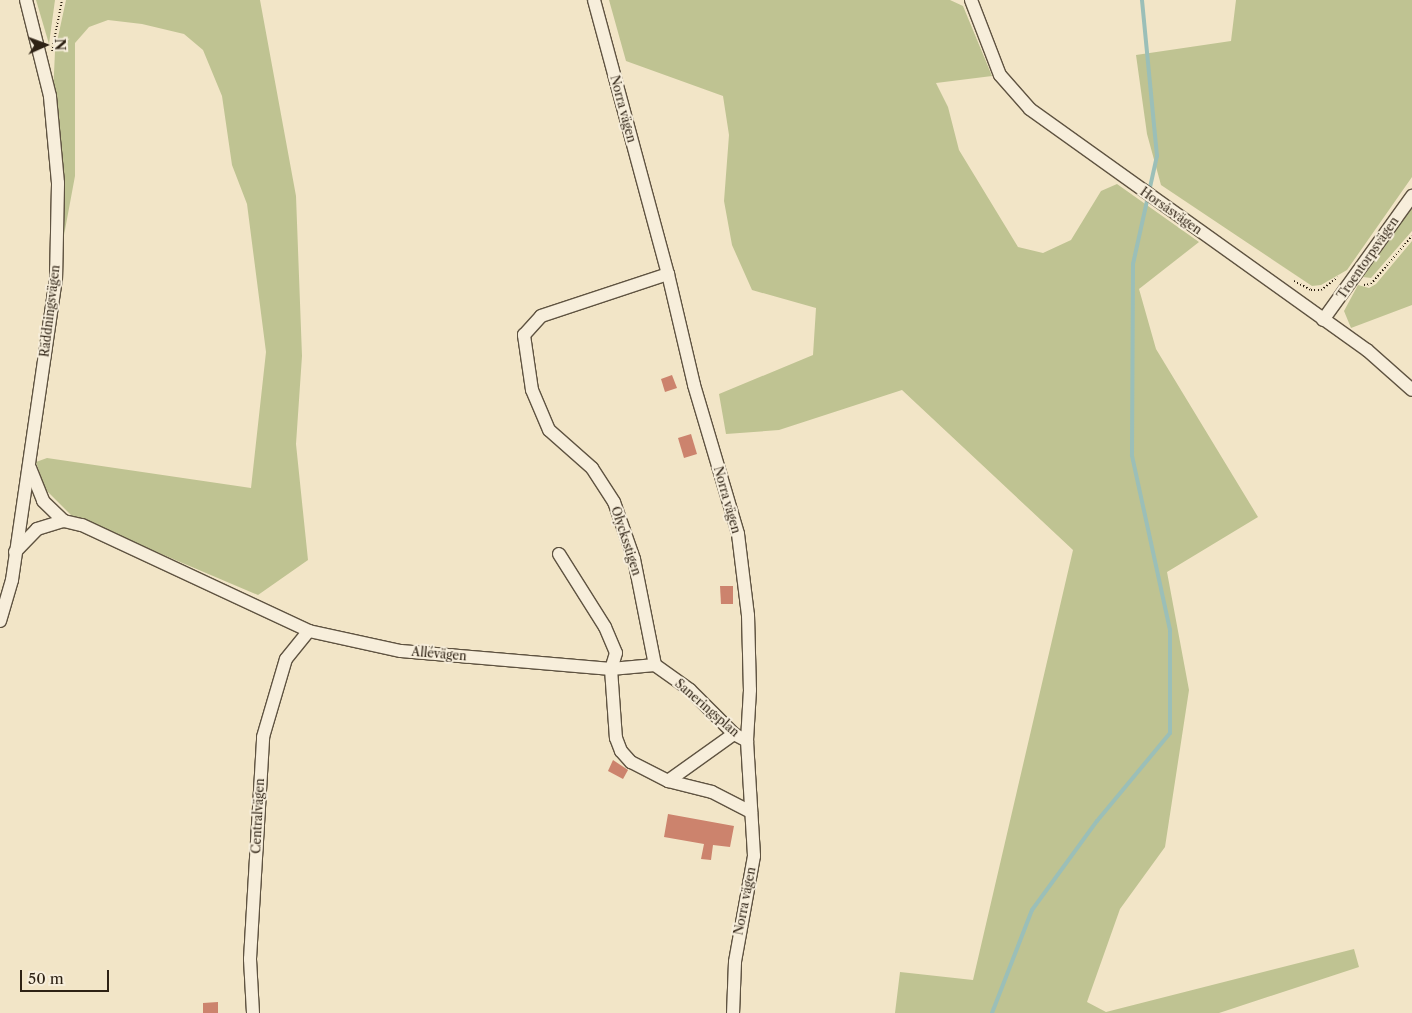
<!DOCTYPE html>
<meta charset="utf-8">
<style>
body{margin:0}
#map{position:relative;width:1412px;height:1013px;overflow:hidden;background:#f2e5c7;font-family:"Libre Caslon Text",serif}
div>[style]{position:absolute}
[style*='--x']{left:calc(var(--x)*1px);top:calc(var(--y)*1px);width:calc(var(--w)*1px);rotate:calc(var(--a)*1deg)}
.green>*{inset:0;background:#bfc392}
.stream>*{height:4px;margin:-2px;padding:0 2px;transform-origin:2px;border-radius:2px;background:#9bbfb8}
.building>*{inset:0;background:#cc836d}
.path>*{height:2px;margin-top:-1px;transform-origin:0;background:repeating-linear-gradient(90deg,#2e2214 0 1px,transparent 0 3.5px)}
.roads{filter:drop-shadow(1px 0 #5f5341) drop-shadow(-1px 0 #5f5341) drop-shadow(0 1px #5f5341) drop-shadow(0 -1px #5f5341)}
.street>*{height:12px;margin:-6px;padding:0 6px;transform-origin:6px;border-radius:6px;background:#f7eedb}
span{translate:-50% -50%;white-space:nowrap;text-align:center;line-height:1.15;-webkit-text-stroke:4px #f7eedb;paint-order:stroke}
.street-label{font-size:12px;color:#2e2214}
.north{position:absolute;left:20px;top:20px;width:50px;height:50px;-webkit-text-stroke:4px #f7eedb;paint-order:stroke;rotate:88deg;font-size:14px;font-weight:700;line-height:20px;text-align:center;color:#2e2214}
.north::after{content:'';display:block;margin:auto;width:18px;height:22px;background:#2e2214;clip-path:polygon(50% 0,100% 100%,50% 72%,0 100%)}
.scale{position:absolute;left:20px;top:970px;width:89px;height:22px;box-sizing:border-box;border:2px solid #2e2214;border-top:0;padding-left:6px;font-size:15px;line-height:18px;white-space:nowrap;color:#2e2214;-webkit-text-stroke:4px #f7eedb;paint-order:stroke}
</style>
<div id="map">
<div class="green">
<div style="clip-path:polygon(36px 0,55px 0,49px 44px)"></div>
<div style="clip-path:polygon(66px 0,260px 0,296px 196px,302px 356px,296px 444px,308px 560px,258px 595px,72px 516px,45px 489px,36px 462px,47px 458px,251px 488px,266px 352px,247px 204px,232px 165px,222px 96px,203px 50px,184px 34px,142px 24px,108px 20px,89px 27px,75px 43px,75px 176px,62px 246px,53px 96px,55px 51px)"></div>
<div style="clip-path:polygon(609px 0,950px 0,963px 6px,992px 76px,936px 83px,948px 107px,959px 150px,1018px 247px,1043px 253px,1071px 240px,1101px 191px,1117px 184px,1199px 242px,1139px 289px,1156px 349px,1258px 517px,1167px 572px,1189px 690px,1165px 847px,1120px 909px,1087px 1002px,1106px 1012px,1354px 949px,1359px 967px,1219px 1013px,895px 1013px,900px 972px,973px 980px,1073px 550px,902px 390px,779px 430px,726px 434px,719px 394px,813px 355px,816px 308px,752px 290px,732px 245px,724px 201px,729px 135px,723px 96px,626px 61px)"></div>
<div style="clip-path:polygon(1236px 0,1412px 0,1412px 177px,1347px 270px,1321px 285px,1312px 286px,1161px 185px,1147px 134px,1136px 55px,1231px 41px)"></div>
<div style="clip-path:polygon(1412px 204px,1412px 231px,1371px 278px,1363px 277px)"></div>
<div style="clip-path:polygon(1412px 241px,1412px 305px,1351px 328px,1344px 311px,1358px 285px,1369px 288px,1376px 284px)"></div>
</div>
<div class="stream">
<div style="--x:992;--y:1013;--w:110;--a:-68.8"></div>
<div style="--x:1032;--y:910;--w:110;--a:-53.9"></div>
<div style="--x:1097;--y:821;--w:114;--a:-50.3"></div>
<div style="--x:1170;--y:733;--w:103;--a:-90"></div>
<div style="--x:1170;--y:630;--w:179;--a:-102.3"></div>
<div style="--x:1132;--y:455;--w:191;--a:-89.7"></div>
<div style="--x:1133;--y:264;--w:111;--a:-77.5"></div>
<div style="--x:1157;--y:156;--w:157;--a:-95.5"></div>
</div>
<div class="building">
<div style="clip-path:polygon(672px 375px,677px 388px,665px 392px,661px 379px)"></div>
<div style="clip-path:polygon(691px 434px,697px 454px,684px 458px,678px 438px)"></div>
<div style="clip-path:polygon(720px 586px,733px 586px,733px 604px,721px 604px)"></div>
<div style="clip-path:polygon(613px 760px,628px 770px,623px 779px,608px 771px)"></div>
<div style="clip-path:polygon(668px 814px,734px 826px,730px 847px,713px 845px,711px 860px,701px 859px,704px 844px,664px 837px)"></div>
<div style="clip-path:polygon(218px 1002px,218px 1013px,203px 1013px,203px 1003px)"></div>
</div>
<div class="path">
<div style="--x:52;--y:51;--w:52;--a:-78.9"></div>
<div style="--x:1294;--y:281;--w:19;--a:28"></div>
<div style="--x:1311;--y:290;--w:10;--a:0"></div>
<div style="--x:1321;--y:290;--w:21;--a:-37"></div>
<div style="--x:1364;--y:285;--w:7;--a:-8"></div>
<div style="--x:1371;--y:284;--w:63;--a:-49.5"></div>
</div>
<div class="roads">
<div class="street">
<div style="--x:594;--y:0;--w:284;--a:74.9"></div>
<div style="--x:668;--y:274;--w:114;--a:76.8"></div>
<div style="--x:694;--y:385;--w:155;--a:73.5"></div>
<div style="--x:738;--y:534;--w:82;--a:83"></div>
<div style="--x:748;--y:615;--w:75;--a:88.5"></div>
<div style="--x:750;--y:690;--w:51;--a:93.4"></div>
<div style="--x:747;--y:741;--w:115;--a:86.5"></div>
<div style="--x:754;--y:856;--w:108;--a:100.2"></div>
<div style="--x:735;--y:962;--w:51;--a:92.2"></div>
<div style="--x:971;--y:0;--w:80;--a:68.9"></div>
<div style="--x:1000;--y:75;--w:45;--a:48.6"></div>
<div style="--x:1030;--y:109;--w:414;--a:35.6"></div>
<div style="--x:1367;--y:350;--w:60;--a:41.6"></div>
<div style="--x:1323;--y:320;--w:153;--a:-54.3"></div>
<div style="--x:30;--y:468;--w:35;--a:68"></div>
<div style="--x:43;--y:501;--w:29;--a:44"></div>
<div style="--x:15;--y:552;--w:32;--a:-46"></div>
<div style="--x:37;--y:529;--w:28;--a:-17"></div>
<div style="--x:64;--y:521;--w:18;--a:13"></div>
<div style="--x:82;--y:525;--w:251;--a:25"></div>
<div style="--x:309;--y:631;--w:94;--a:12.3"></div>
<div style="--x:401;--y:651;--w:211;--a:4.9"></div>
<div style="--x:611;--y:669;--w:69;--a:85.9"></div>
<div style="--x:616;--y:738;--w:14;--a:69"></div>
<div style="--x:621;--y:751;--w:15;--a:48"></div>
<div style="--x:631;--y:762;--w:42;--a:27.2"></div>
<div style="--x:668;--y:781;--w:45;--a:14"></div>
<div style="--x:712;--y:792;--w:44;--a:27.1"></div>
<div style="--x:559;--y:554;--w:86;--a:57.8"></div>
<div style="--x:605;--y:627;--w:28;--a:67"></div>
<div style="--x:616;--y:653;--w:17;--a:107"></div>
<div style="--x:0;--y:621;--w:43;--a:-73.7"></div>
<div style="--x:12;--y:580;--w:303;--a:-81.7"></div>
<div style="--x:56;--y:280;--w:97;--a:-88.8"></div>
<div style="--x:58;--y:183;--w:87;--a:-95.3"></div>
<div style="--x:50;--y:96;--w:99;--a:-104"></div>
<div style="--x:655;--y:665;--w:108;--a:-101.2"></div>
<div style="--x:634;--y:559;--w:60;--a:-109.3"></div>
<div style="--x:614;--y:502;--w:40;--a:-122.9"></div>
<div style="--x:592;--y:468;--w:57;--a:-138.5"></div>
<div style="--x:549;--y:430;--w:43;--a:-113"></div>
<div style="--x:532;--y:390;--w:56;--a:-98.3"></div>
<div style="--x:524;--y:335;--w:25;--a:-48"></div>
<div style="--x:541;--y:316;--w:134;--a:-18.3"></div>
<div style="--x:611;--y:669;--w:44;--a:-5.2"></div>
<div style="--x:655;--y:665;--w:43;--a:35.5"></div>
<div style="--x:690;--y:690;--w:62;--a:45"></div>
<div style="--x:734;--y:734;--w:15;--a:28"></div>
<div style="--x:668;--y:781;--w:81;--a:-35.5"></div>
<div style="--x:253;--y:1013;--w:54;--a:-93.2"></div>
<div style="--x:250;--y:959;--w:222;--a:-86.6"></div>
<div style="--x:263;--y:737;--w:81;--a:-73.6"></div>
<div style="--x:286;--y:659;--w:36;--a:-51"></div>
</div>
</div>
<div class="street-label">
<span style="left:623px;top:109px;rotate:75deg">Norra vägen</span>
<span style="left:1171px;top:211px;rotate:35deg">Horsåsvägen</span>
<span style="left:1368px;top:258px;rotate:-55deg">Troentorpsvägen</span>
<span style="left:50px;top:311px;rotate:-83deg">Räddningsvägen</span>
<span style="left:727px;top:500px;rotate:74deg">Norra vägen</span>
<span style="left:626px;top:541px;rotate:72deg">Olycksstigen</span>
<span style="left:439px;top:654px;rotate:5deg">Allévägen</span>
<span style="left:707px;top:708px;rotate:41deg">Saneringsplan</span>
<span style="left:258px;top:816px;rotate:-87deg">Centralvägen</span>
<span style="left:745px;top:901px;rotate:-79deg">Norra vägen</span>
</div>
<div class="north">N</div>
<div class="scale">50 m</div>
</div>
